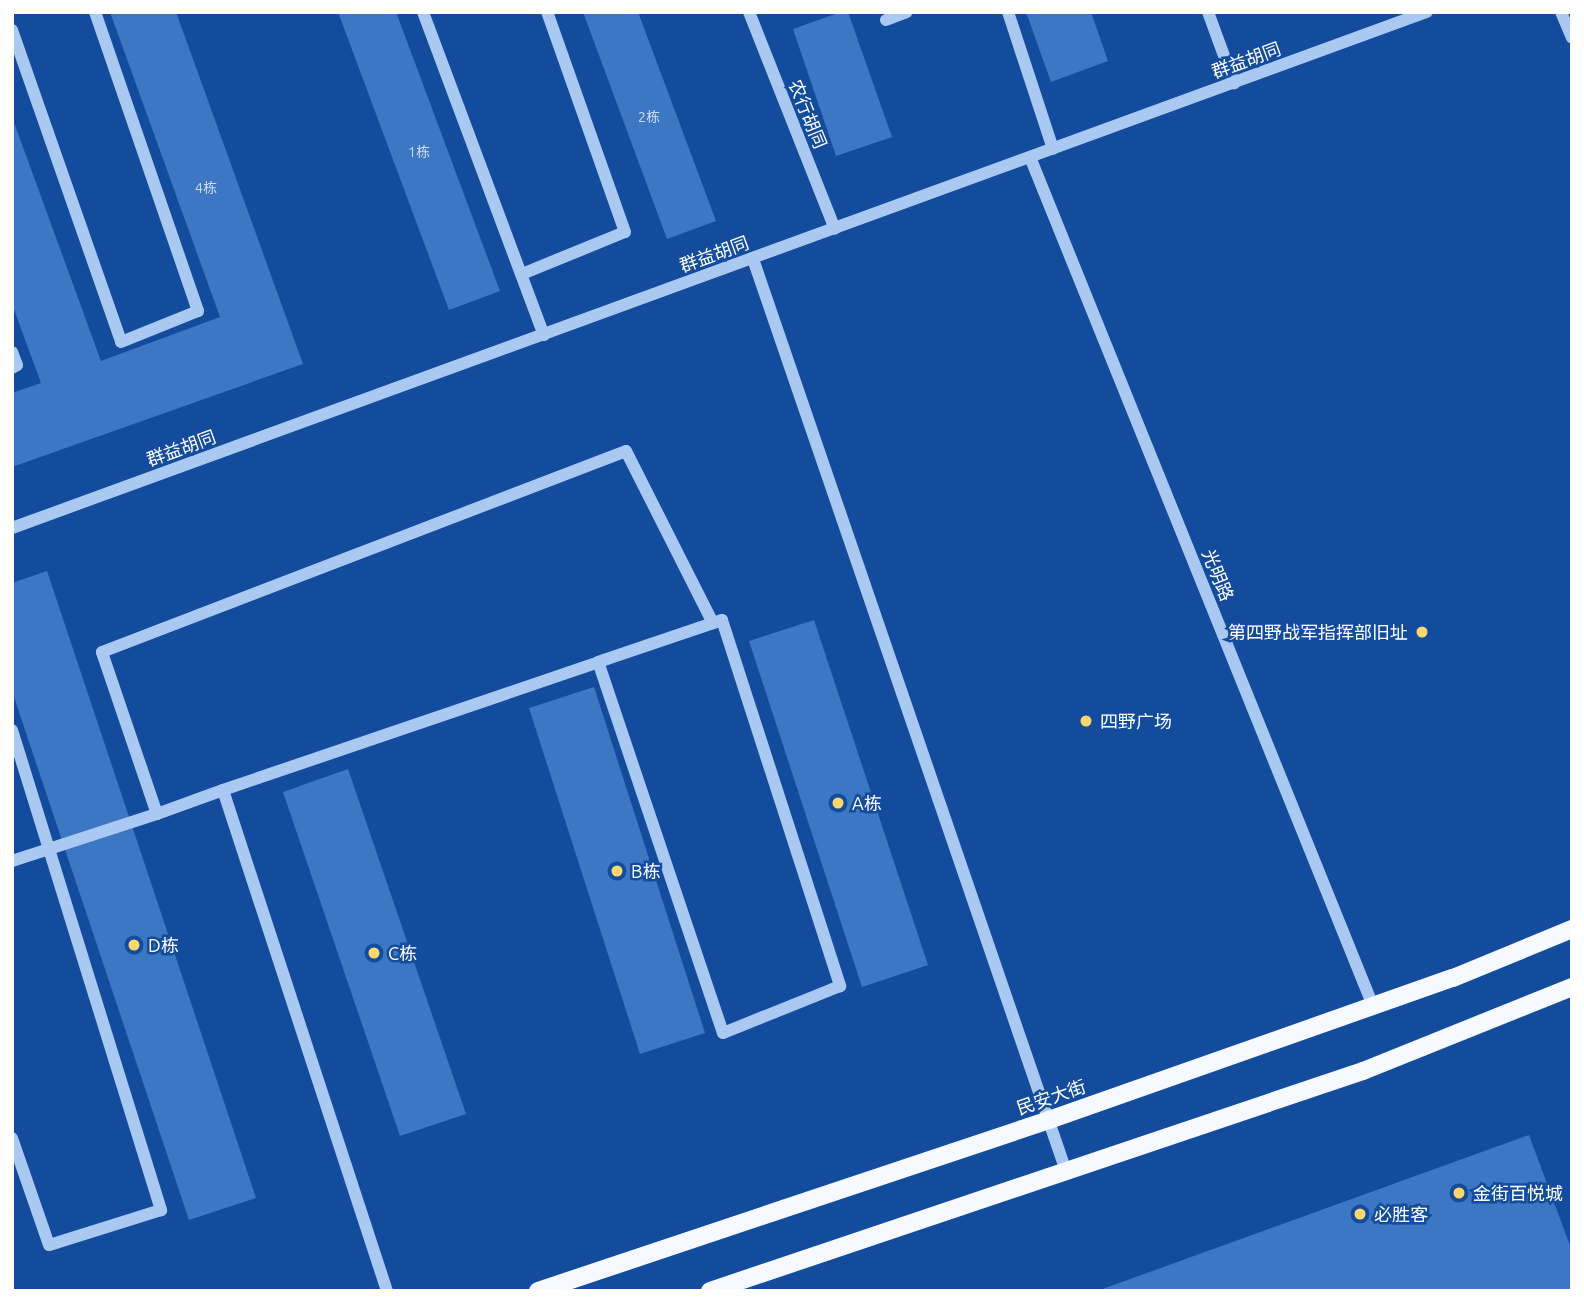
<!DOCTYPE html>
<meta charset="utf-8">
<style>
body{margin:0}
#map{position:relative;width:1584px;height:1303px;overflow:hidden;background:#134c9c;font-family:Ubuntu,"Noto Sans SC",sans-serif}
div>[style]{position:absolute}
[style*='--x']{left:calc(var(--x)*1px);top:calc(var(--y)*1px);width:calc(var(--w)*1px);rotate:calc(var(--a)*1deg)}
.building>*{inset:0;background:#3d76c3}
.minor>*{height:12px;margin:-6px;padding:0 6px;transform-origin:6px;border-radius:6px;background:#a9c9f3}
.major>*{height:18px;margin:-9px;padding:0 9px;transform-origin:9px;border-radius:9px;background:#f6f9ff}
.dots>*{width:19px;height:19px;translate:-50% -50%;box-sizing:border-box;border:4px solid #134c9c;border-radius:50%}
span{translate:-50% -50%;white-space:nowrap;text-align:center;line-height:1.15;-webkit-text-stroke:5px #134c9c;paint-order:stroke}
.number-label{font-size:14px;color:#ceddf0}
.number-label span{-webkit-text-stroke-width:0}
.street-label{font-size:18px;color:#fff}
.poi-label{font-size:18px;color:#fff}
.right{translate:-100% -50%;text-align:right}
.left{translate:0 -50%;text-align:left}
.frame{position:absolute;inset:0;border:14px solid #fff;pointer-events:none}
</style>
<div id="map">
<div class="building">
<div style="clip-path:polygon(110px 12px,176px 12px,303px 364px,12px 467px,12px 393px,41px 383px,12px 304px,12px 117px,101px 361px,220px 317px)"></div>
<div style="clip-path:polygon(338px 12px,396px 12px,500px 291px,449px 310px)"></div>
<div style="clip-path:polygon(583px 12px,638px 12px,716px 221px,667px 239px)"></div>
<div style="clip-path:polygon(841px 12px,848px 12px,892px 137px,836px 156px,793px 29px)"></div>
<div style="clip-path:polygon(1026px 12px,1091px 12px,1108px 61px,1051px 82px)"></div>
<div style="clip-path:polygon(47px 571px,256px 1198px,189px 1220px,12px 691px,12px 583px)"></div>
<div style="clip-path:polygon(814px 620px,928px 965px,862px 987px,749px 641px)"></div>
<div style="clip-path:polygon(594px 687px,705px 1033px,640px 1054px,529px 708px)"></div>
<div style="clip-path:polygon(348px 769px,466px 1114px,400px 1136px,283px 792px)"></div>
<div style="clip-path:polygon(1529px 1135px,1572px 1251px,1572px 1291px,1097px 1291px)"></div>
</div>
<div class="minor">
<div style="--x:423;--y:12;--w:345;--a:69.5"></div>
<div style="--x:749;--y:12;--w:233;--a:68.4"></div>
<div style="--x:1008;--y:12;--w:144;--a:71.8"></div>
<div style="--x:1208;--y:12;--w:76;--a:69.9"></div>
<div style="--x:1561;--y:12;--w:28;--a:67"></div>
<div style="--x:886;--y:20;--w:22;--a:-21"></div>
<div style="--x:12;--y:30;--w:330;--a:70.7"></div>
<div style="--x:121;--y:342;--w:83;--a:-21.9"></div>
<div style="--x:198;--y:311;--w:316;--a:-109"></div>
<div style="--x:1030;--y:157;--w:916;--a:68"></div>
<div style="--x:753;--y:259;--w:964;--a:71.06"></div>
<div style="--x:522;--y:274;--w:111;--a:-22.2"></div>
<div style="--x:625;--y:232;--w:233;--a:-109.5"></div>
<div style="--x:12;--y:352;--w:14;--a:69"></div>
<div style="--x:17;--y:365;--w:6;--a:149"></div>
<div style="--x:12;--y:528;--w:1506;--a:-20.04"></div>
<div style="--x:12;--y:730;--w:503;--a:72.75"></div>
<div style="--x:161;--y:1210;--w:117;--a:162.6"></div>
<div style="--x:49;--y:1245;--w:113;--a:-109.1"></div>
<div style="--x:223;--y:790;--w:70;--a:160"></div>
<div style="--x:157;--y:814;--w:171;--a:-108.8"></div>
<div style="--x:102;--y:652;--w:561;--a:-20.99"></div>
<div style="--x:626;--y:451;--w:193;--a:63.2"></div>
<div style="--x:12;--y:861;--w:152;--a:-18"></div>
<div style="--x:387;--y:1291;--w:527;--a:-108.13"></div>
<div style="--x:223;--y:790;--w:396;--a:-18.8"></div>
<div style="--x:598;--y:662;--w:131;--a:-18.7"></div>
<div style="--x:722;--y:620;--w:385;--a:72.1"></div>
<div style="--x:840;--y:986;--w:126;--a:158.1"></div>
<div style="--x:723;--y:1033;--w:391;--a:-108.6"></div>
</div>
<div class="major">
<div style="--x:538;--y:1291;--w:539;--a:-18.5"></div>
<div style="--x:1049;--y:1120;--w:428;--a:-19.4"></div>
<div style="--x:1453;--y:978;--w:129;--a:-22.4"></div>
<div style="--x:710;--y:1291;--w:689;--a:-18.62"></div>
<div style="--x:1363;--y:1071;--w:225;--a:-21.9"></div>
</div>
<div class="dots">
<div style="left:1422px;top:632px;background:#ffd76c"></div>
<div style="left:1086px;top:721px;background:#ffd76c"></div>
<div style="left:838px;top:803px;background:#ffd76c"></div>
<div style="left:617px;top:871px;background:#ffd76c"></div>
<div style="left:134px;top:945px;background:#ffd76c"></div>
<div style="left:374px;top:953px;background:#ffd76c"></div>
<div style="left:1459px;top:1193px;background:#ffd76c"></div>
<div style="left:1360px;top:1214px;background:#ffd76c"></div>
</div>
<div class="number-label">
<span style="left:649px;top:117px">2栋</span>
<span style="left:419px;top:152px">1栋</span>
<span style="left:206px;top:188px">4栋</span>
</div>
<div class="street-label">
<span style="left:1246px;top:60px;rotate:-20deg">群益胡同</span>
<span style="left:808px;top:114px;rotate:68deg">农行胡同</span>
<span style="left:714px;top:254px;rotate:-20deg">群益胡同</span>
<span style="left:181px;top:448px;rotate:-20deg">群益胡同</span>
<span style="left:1218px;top:575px;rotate:68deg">光明路</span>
<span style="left:1051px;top:1097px;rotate:-19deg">民安大街</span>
</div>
<div class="poi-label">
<span class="right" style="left:1408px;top:632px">第四野战军指挥部旧址</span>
<span class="left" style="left:1100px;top:721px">四野广场</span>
<span class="left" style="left:852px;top:803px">A栋</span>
<span class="left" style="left:631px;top:871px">B栋</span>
<span class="left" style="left:148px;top:945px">D栋</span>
<span class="left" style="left:388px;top:953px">C栋</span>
<span class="left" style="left:1473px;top:1193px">金街百悦城</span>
<span class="left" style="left:1374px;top:1214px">必胜客</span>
</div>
<div class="frame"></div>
</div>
